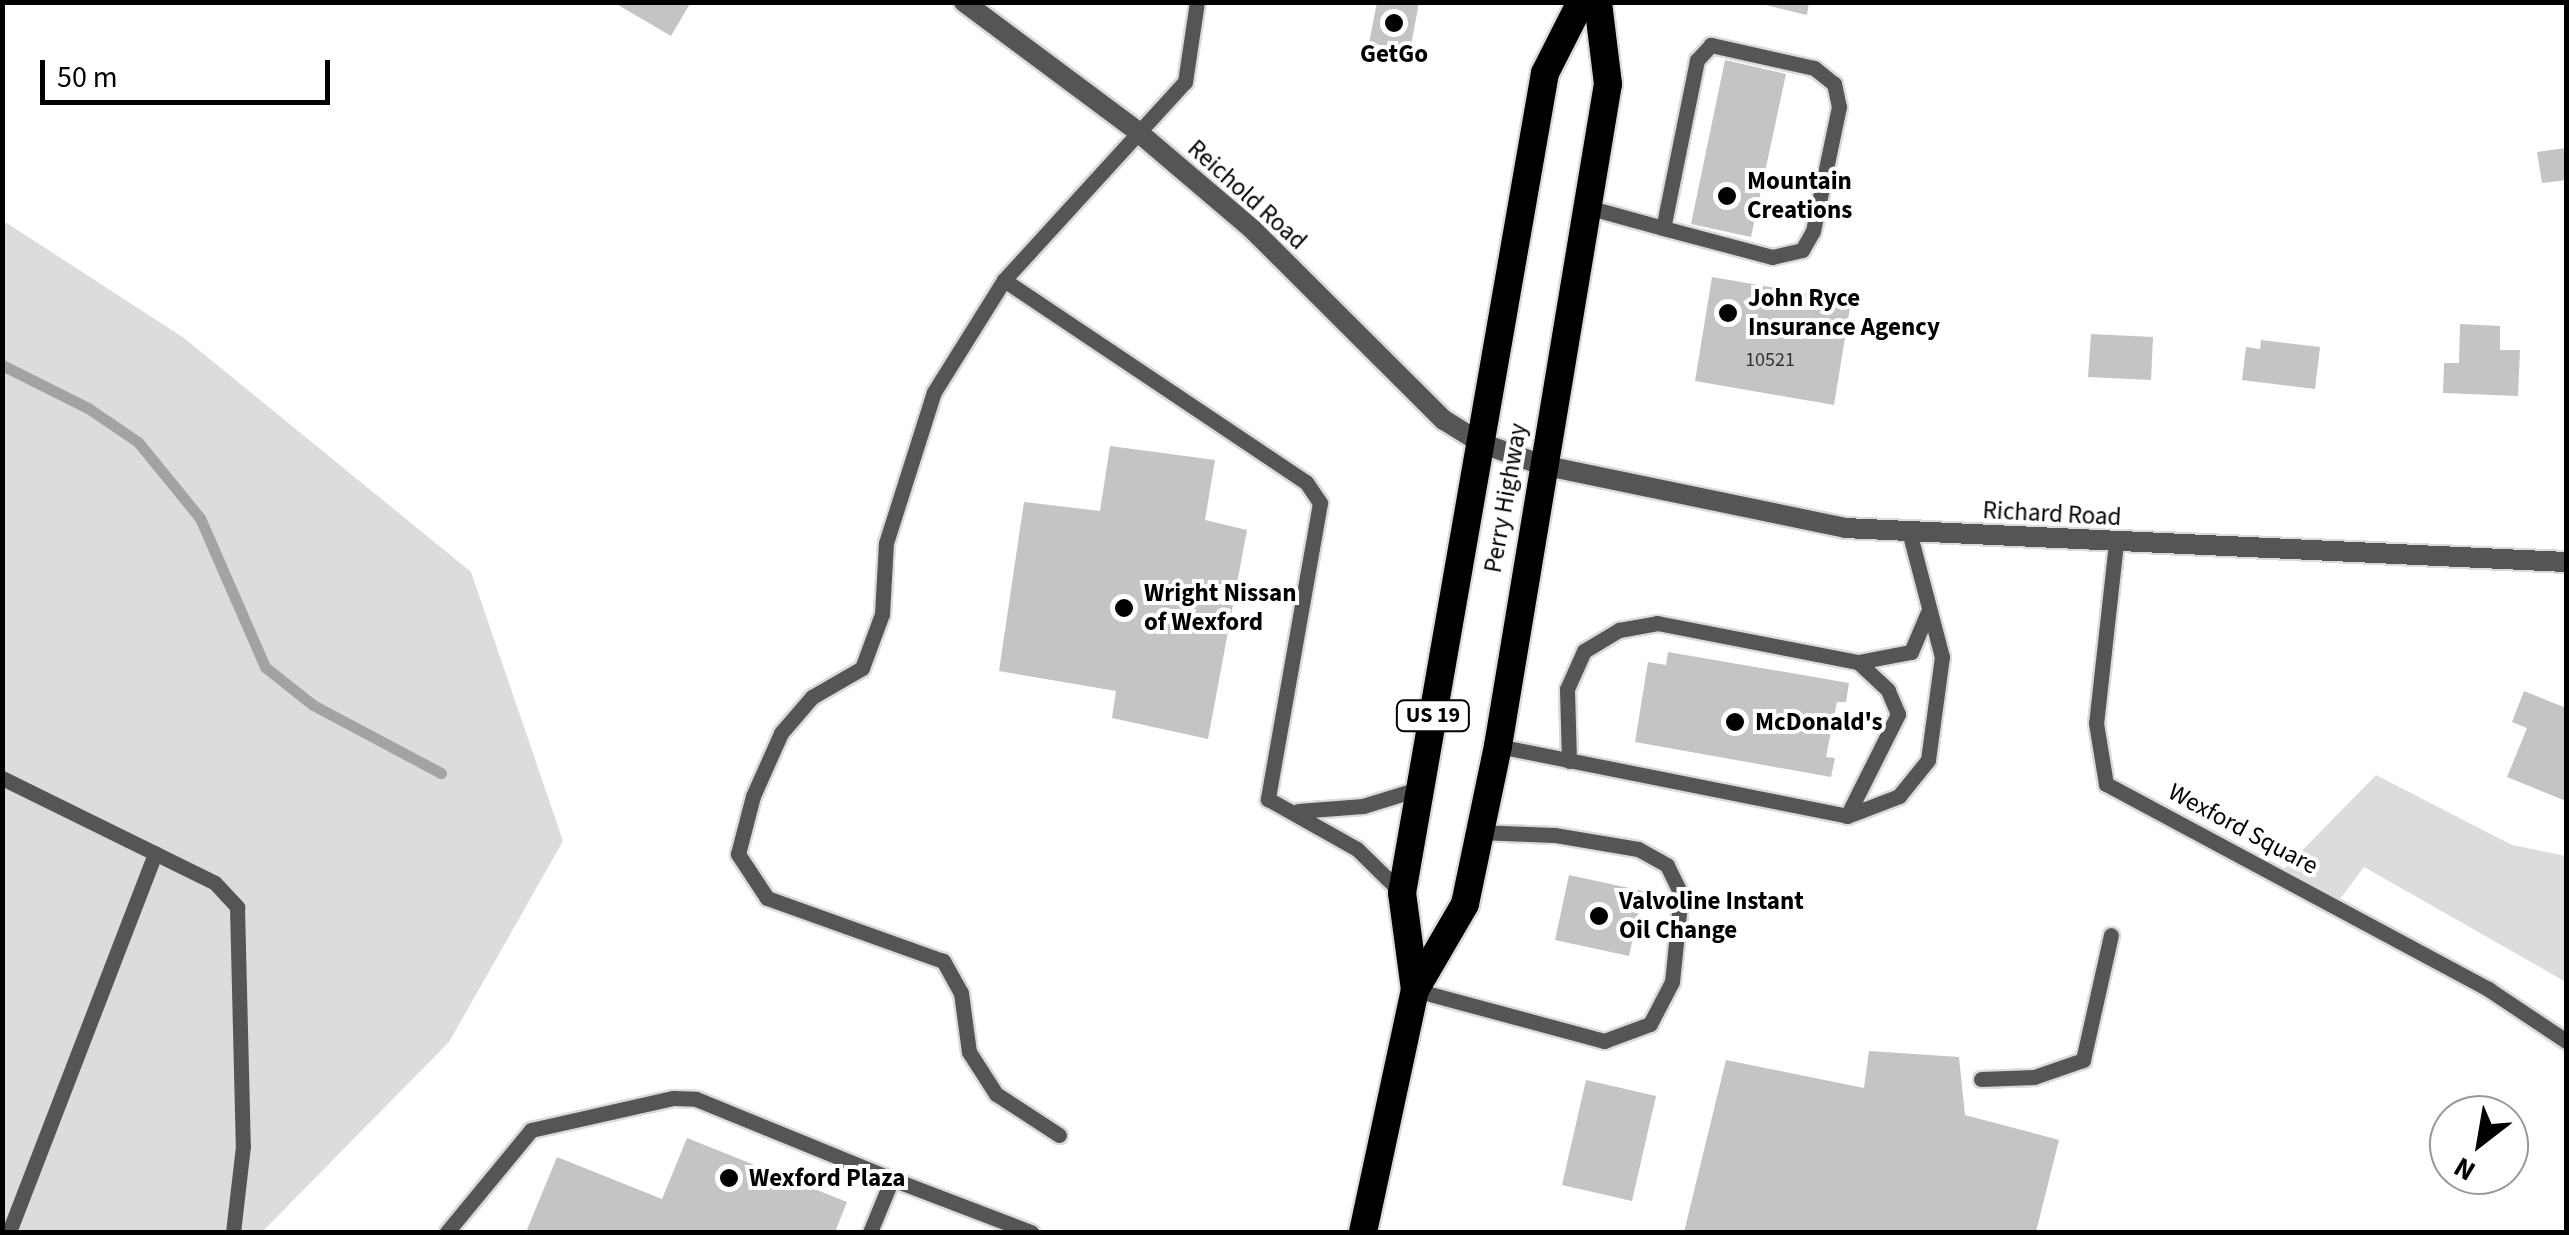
<!DOCTYPE html>
<style>
body{margin:0}
#map{position:relative;width:2569px;height:1235px;overflow:hidden;background:#fff;font-family:"Source Sans 3",sans-serif}
div>[style]{position:absolute}
[style*='--x']{left:calc(var(--x)*1px);top:calc(var(--y)*1px);width:calc(var(--w)*1px);rotate:calc(var(--a)*1deg)}
.green>*{inset:0;background:#dcdcdc}
.stream>*{height:11px;margin:-5.5px;padding:0 5.5px;transform-origin:5.5px;border-radius:5.5px;background:#a3a3a3}
.building>*{inset:0;background:#c4c4c4}
.roads{filter:drop-shadow(2px 0 #dbdbdb) drop-shadow(-2px 0 #dbdbdb) drop-shadow(0 2px #dbdbdb) drop-shadow(0 -2px #dbdbdb)}
.service>*{height:15px;margin:-7.5px;padding:0 7.5px;transform-origin:7.5px;border-radius:7.5px;background:#555}
.tertiary>*{height:20px;margin:-10px;padding:0 10px;transform-origin:10px;border-radius:10px;background:#555}
.trunk>*{height:28px;margin:-14px;padding:0 14px;transform-origin:14px;border-radius:14px;background:#000}
.dots>*{width:28px;height:28px;translate:-50% -50%;box-sizing:border-box;border:5px solid #fff;border-radius:50%}
span{translate:-50% -50%;white-space:nowrap;text-align:center;line-height:1.15;-webkit-text-stroke:8px #fff;paint-order:stroke}
.number-label{font-size:20px;color:#313131}
.number-label span{-webkit-text-stroke-width:0}
.shield-label span{padding:2px 8px;background:#fff;border:2px solid;border-radius:8px;-webkit-text-stroke-width:0}
.shield-label{font-size:22px;color:#000;font-weight:700}
.poi-label{font-size:25px;color:#000;font-weight:700}
.left{translate:0 -50%;text-align:left}
.street-label{font-size:25px;color:#000}
.frame{position:absolute;inset:0;border:5px solid #000;pointer-events:none}
.north{position:absolute;left:2429px;top:1095px;width:100px;height:100px;box-sizing:border-box;background:#fff;border:2px solid #999;border-radius:50%;rotate:211deg;font-size:28px;font-weight:700;line-height:40px;text-align:center;color:#000}
.north::after{content:'';display:block;margin:auto;width:35px;height:45px;background:#000;clip-path:polygon(50% 0,100% 100%,50% 72%,0 100%)}
.scale{position:absolute;left:40px;top:60px;width:290px;height:45px;box-sizing:border-box;border:5px solid #000;border-top:0;padding-left:12px;font-size:30px;line-height:35px;white-space:nowrap;color:#000;-webkit-text-stroke:8px #fff;paint-order:stroke}
</style>
<div id="map">
<div class="green">
<div style="clip-path:polygon(2px 220px,184px 338px,471px 572px,563px 841px,449px 1042px,262px 1232px,3px 1232px)"></div>
<div style="clip-path:polygon(2376px 775px,2512px 845px,2566px 856px,2566px 982px,2364px 867px,2340px 899px,2284px 869px)"></div>
</div>
<div class="stream">
<div style="--x:2;--y:365;--w:96;--a:26.6"></div>
<div style="--x:88;--y:408;--w:60;--a:34.2"></div>
<div style="--x:138;--y:442;--w:98;--a:50.8"></div>
<div style="--x:200;--y:518;--w:163;--a:66.4"></div>
<div style="--x:265;--y:667;--w:61;--a:38.4"></div>
<div style="--x:313;--y:705;--w:145;--a:28"></div>
</div>
<div class="building">
<div style="clip-path:polygon(613px 2px,691px 2px,671px 36px)"></div>
<div style="clip-path:polygon(1377px 2px,1419px 2px,1410px 51px,1369px 43px)"></div>
<div style="clip-path:polygon(1753px 2px,1809px 2px,1807px 15px)"></div>
<div style="clip-path:polygon(1725px 60px,1786px 74px,1751px 237px,1691px 224px)"></div>
<div style="clip-path:polygon(2566px 148px,2566px 180px,2542px 183px,2537px 152px)"></div>
<div style="clip-path:polygon(1712px 277px,1851px 301px,1834px 405px,1695px 381px)"></div>
<div style="clip-path:polygon(2460px 324px,2500px 326px,2500px 350px,2520px 350px,2518px 396px,2443px 393px,2444px 363px,2459px 363px)"></div>
<div style="clip-path:polygon(2091px 334px,2153px 337px,2151px 380px,2088px 377px)"></div>
<div style="clip-path:polygon(2261px 340px,2320px 347px,2315px 389px,2242px 380px,2246px 347px,2260px 349px)"></div>
<div style="clip-path:polygon(1110px 446px,1215px 460px,1205px 520px,1247px 530px,1208px 739px,1112px 718px,1116px 691px,999px 671px,1024px 502px,1100px 511px)"></div>
<div style="clip-path:polygon(1668px 652px,1849px 683px,1846px 702px,1837px 702px,1826px 757px,1835px 758px,1831px 777px,1635px 742px,1648px 662px,1666px 665px)"></div>
<div style="clip-path:polygon(2524px 691px,2566px 708px,2566px 801px,2507px 777px,2527px 728px,2512px 722px)"></div>
<div style="clip-path:polygon(1569px 875px,1643px 891px,1629px 956px,1555px 940px)"></div>
<div style="clip-path:polygon(1869px 1051px,1959px 1057px,1965px 1115px,2059px 1140px,2036px 1232px,1684px 1232px,1726px 1060px,1864px 1088px)"></div>
<div style="clip-path:polygon(1586px 1080px,1656px 1096px,1632px 1201px,1562px 1185px)"></div>
<div style="clip-path:polygon(687px 1138px,847px 1202px,835px 1232px,526px 1232px,557px 1157px,662px 1199px)"></div>
</div>
<div class="roads">
<div class="service">
<div style="--x:1587;--y:207;--w:79;--a:15.4"></div>
<div style="--x:1663;--y:228;--w:113;--a:14.9"></div>
<div style="--x:1772;--y:257;--w:31;--a:-13"></div>
<div style="--x:1802;--y:250;--w:22;--a:-60"></div>
<div style="--x:1813;--y:231;--w:127;--a:-78.2"></div>
<div style="--x:1839;--y:107;--w:24;--a:-102"></div>
<div style="--x:1834;--y:84;--w:26;--a:-141"></div>
<div style="--x:1814;--y:68;--w:106;--a:-167.4"></div>
<div style="--x:1711;--y:45;--w:21;--a:133"></div>
<div style="--x:1697;--y:60;--w:171;--a:101.4"></div>
<div style="--x:1004;--y:280;--w:363;--a:33.8"></div>
<div style="--x:1306;--y:482;--w:25;--a:56"></div>
<div style="--x:1320;--y:503;--w:301;--a:100"></div>
<div style="--x:1268;--y:799;--w:102;--a:29.3"></div>
<div style="--x:1357;--y:849;--w:63;--a:44.4"></div>
<div style="--x:2116;--y:543;--w:181;--a:96.3"></div>
<div style="--x:2096;--y:723;--w:62;--a:80.7"></div>
<div style="--x:2106;--y:784;--w:434;--a:28.2"></div>
<div style="--x:2488;--y:989;--w:94;--a:33.7"></div>
<div style="--x:1498;--y:746;--w:356;--a:11.3"></div>
<div style="--x:1847;--y:816;--w:56;--a:-21"></div>
<div style="--x:1899;--y:796;--w:46;--a:-51.1"></div>
<div style="--x:1928;--y:760;--w:104;--a:-82.3"></div>
<div style="--x:1942;--y:657;--w:130;--a:-104.7"></div>
<div style="--x:1569;--y:761;--w:72;--a:-91.6"></div>
<div style="--x:1567;--y:689;--w:42;--a:-65.9"></div>
<div style="--x:1584;--y:651;--w:41;--a:-31"></div>
<div style="--x:1619;--y:630;--w:39;--a:-10"></div>
<div style="--x:1657;--y:623;--w:205;--a:11"></div>
<div style="--x:1858;--y:662;--w:54;--a:-10.7"></div>
<div style="--x:1911;--y:652;--w:43;--a:-67"></div>
<div style="--x:2;--y:778;--w:237;--a:26.2"></div>
<div style="--x:215;--y:883;--w:33;--a:47"></div>
<div style="--x:237;--y:907;--w:239;--a:88.6"></div>
<div style="--x:243;--y:1146;--w:87;--a:96.6"></div>
<div style="--x:1298;--y:811;--w:65;--a:-4.4"></div>
<div style="--x:1363;--y:806;--w:61;--a:-17.2"></div>
<div style="--x:1847;--y:816;--w:114;--a:-63.4"></div>
<div style="--x:1898;--y:714;--w:26;--a:-113"></div>
<div style="--x:1888;--y:690;--w:41;--a:-137"></div>
<div style="--x:1415;--y:990;--w:196;--a:15.1"></div>
<div style="--x:1604;--y:1041;--w:49;--a:-20.3"></div>
<div style="--x:1650;--y:1024;--w:47;--a:-62.4"></div>
<div style="--x:1672;--y:982;--w:88;--a:-84.2"></div>
<div style="--x:1681;--y:894;--w:32;--a:-116"></div>
<div style="--x:1667;--y:865;--w:33;--a:-151"></div>
<div style="--x:1638;--y:849;--w:85;--a:-170.5"></div>
<div style="--x:1554;--y:835;--w:76;--a:-177.7"></div>
<div style="--x:1981;--y:1079;--w:53;--a:-2.2"></div>
<div style="--x:2034;--y:1077;--w:52;--a:-19.1"></div>
<div style="--x:2083;--y:1060;--w:128;--a:-77.4"></div>
<div style="--x:1059;--y:1135;--w:75;--a:-146.9"></div>
<div style="--x:996;--y:1094;--w:50;--a:-122.7"></div>
<div style="--x:969;--y:1052;--w:60;--a:-97.7"></div>
<div style="--x:961;--y:993;--w:37;--a:-119"></div>
<div style="--x:943;--y:961;--w:187;--a:-160.3"></div>
<div style="--x:767;--y:898;--w:53;--a:-123.4"></div>
<div style="--x:738;--y:854;--w:60;--a:-75.5"></div>
<div style="--x:753;--y:796;--w:69;--a:-66"></div>
<div style="--x:781;--y:733;--w:48;--a:-49.3"></div>
<div style="--x:812;--y:697;--w:58;--a:-30.1"></div>
<div style="--x:862;--y:668;--w:58;--a:-69.7"></div>
<div style="--x:882;--y:614;--w:71;--a:-86.8"></div>
<div style="--x:886;--y:543;--w:158;--a:-72.4"></div>
<div style="--x:934;--y:392;--w:132;--a:-58"></div>
<div style="--x:1004;--y:280;--w:268;--a:-47.6"></div>
<div style="--x:1185;--y:82;--w:81;--a:-81.5"></div>
<div style="--x:9;--y:1232;--w:406;--a:-68.9"></div>
<div style="--x:447;--y:1232;--w:132;--a:-50.5"></div>
<div style="--x:531;--y:1130;--w:146;--a:-12.7"></div>
<div style="--x:673;--y:1098;--w:23;--a:2"></div>
<div style="--x:696;--y:1099;--w:212;--a:22.2"></div>
<div style="--x:870;--y:1232;--w:57;--a:-67.5"></div>
<div style="--x:892;--y:1179;--w:149;--a:20.9"></div>
</div>
<div class="tertiary">
<div style="--x:964;--y:2;--w:216;--a:36.7"></div>
<div style="--x:1137;--y:131;--w:151;--a:40.4"></div>
<div style="--x:1252;--y:229;--w:271;--a:44.9"></div>
<div style="--x:1444;--y:420;--w:44;--a:31.9"></div>
<div style="--x:1481;--y:443;--w:65;--a:19.8"></div>
<div style="--x:1542;--y:465;--w:309;--a:11.7"></div>
<div style="--x:1845;--y:528;--w:722;--a:2.7"></div>
</div>
<div class="trunk">
<div style="--x:1415;--y:990;--w:98;--a:-97.6"></div>
<div style="--x:1402;--y:893;--w:832;--a:-80.11"></div>
<div style="--x:1545;--y:73;--w:80;--a:-63.1"></div>
<div style="--x:1363;--y:1232;--w:248;--a:-77.9"></div>
<div style="--x:1415;--y:990;--w:99;--a:-59.8"></div>
<div style="--x:1465;--y:904;--w:161;--a:-78.2"></div>
<div style="--x:1498;--y:746;--w:671;--a:-80.57"></div>
<div style="--x:1608;--y:84;--w:83;--a:-97"></div>
</div>
</div>
<div class="dots">
<div style="left:1394px;top:23px;background:#000"></div>
<div style="left:1727px;top:196px;background:#000"></div>
<div style="left:1728px;top:313px;background:#000"></div>
<div style="left:1124px;top:608px;background:#000"></div>
<div style="left:1735px;top:722px;background:#000"></div>
<div style="left:1599px;top:916px;background:#000"></div>
<div style="left:729px;top:1178px;background:#000"></div>
</div>
<div class="number-label">
<span style="left:1770px;top:360px">10521</span>
</div>
<div class="shield-label">
<span style="left:1433px;top:716px">US 19</span>
</div>
<div class="poi-label">
<span style="left:1394px;top:54px">GetGo</span>
<span class="left" style="left:1747px;top:196px">Mountain<br>Creations</span>
<span class="left" style="left:1748px;top:313px">John Ryce<br>Insurance Agency</span>
<span class="left" style="left:1144px;top:608px">Wright Nissan<br>of Wexford</span>
<span class="left" style="left:1755px;top:722px">McDonald's</span>
<span class="left" style="left:1619px;top:916px">Valvoline Instant<br>Oil Change</span>
<span class="left" style="left:749px;top:1178px">Wexford Plaza</span>
</div>
<div class="street-label">
<span style="left:1247px;top:195px;rotate:42deg">Reichold Road</span>
<span style="left:1506px;top:498px;rotate:-80deg">Perry Highway</span>
<span style="left:2052px;top:514px;rotate:3deg">Richard Road</span>
<span style="left:2243px;top:829px;rotate:28deg">Wexford Square</span>
</div>
<div class="frame"></div>
<div class="north">N</div>
<div class="scale">50 m</div>
</div>
